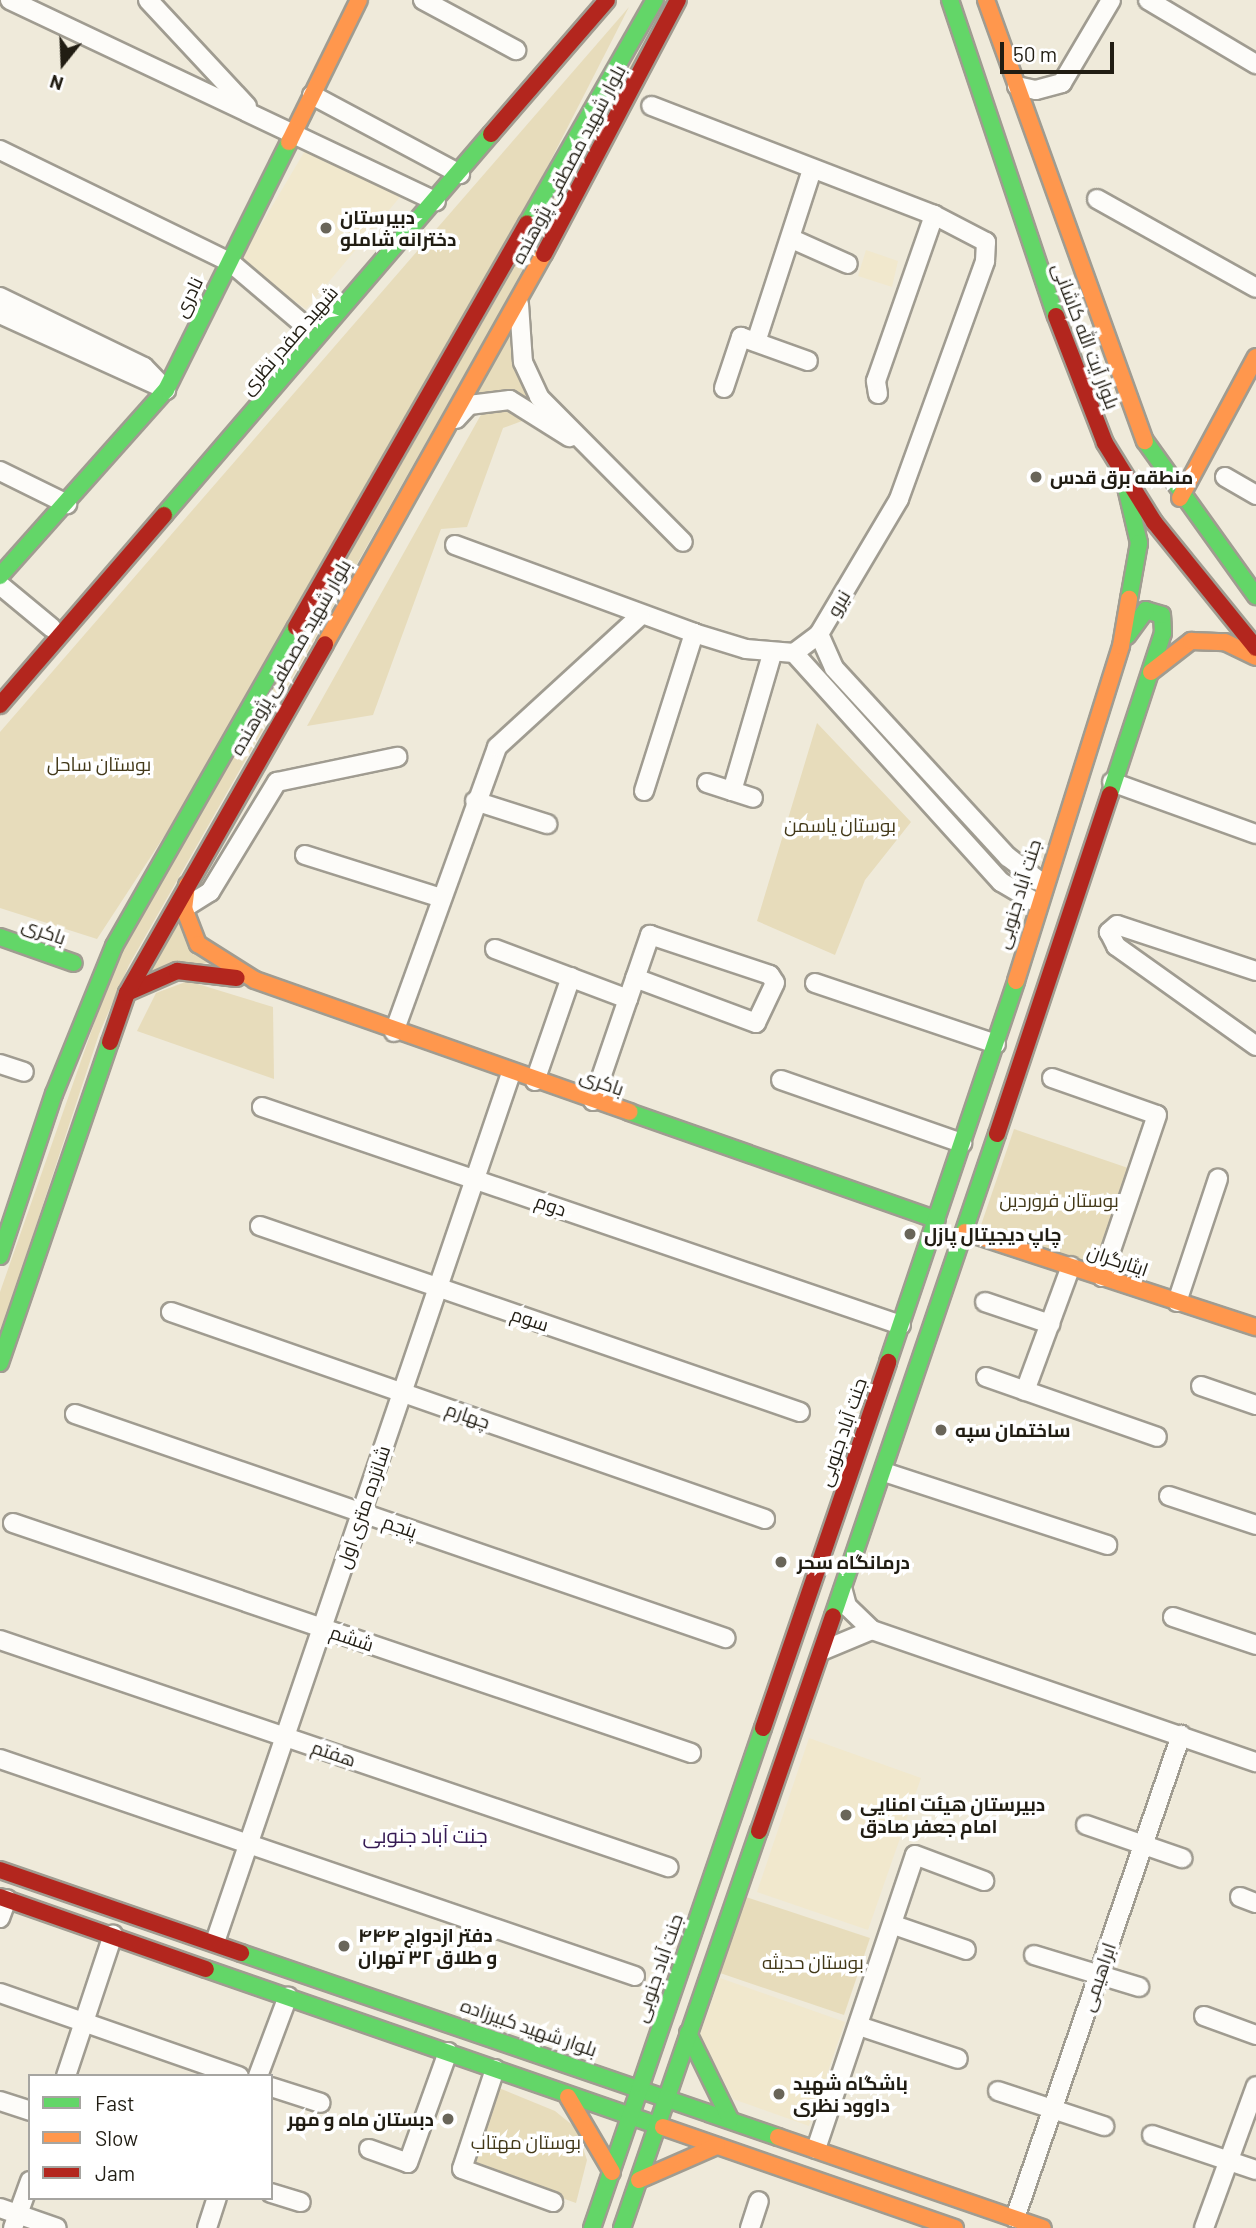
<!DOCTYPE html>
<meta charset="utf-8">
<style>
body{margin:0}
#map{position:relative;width:1256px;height:2228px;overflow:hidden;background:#efeada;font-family:Barlow,Cairo,sans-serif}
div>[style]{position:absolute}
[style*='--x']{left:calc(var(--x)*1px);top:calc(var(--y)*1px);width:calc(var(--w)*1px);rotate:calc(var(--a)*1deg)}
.built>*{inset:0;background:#f1e8cd}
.green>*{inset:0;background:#e7dcbb}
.roads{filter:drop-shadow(2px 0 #a09c91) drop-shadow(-2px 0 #a09c91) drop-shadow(0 2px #a09c91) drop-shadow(0 -2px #a09c91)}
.street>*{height:18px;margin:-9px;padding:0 9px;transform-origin:9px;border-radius:9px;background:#fdfcf9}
.fast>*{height:16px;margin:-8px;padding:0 8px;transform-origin:8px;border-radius:8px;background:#63d668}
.slow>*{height:16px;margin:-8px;padding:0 8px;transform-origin:8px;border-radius:8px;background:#ff974d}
.jam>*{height:16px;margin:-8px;padding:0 8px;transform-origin:8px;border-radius:8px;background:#b3261e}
.dots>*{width:19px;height:19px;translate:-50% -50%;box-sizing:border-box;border:4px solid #fff;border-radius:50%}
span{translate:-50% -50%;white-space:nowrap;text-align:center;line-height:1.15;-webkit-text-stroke:7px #fff;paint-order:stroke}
.street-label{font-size:19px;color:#211d13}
.poi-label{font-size:19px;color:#211d13;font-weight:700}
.left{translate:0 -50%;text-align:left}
.right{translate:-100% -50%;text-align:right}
.park-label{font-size:19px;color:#433919}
.neighbourhood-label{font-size:21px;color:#361b54}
.legend{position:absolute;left:28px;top:2074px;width:245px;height:126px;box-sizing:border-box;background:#fff;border:2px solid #a6a5a1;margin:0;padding:9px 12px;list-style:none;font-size:21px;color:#211d13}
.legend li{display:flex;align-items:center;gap:14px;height:35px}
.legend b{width:35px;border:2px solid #a6a5a1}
.north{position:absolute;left:28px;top:28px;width:70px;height:70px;-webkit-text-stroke:5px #fff;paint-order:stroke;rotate:198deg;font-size:19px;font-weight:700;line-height:28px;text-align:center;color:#211d13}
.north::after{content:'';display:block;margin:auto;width:24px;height:32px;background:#211d13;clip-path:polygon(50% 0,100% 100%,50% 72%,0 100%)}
.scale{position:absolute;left:1000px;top:42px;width:114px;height:32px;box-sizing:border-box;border:4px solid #211d13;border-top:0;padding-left:9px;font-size:21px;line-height:24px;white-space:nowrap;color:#211d13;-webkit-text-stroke:5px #fff;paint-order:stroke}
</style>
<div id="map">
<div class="built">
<div style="clip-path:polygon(306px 149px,400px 197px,306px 309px,239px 262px)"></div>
<div style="clip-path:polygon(866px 250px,898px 261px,892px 287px,858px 276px)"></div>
<div style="clip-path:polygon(809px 1738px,921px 1778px,868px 1930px,757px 1892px)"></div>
<div style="clip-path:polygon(720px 1978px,845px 2022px,809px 2126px,733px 2099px,700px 2034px)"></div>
</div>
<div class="green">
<div style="clip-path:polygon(629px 7px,532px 197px,180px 812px,97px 939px,0 908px,0 732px)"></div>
<div style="clip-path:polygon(649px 33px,500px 312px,129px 965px,99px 1034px,0 1335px,0 1292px,116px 961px)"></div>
<div style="clip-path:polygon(513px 329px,533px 403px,503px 393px,477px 394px)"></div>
<div style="clip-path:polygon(501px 406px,530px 418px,503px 428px,467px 527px,441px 529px,373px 715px,307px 726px,483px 411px)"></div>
<div style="clip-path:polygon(817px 723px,911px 822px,865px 880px,835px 955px,757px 921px)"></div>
<div style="clip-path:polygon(181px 911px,210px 962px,145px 979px)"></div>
<div style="clip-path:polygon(188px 981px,273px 1007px,274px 1079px,137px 1031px,156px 993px)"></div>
<div style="clip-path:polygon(1014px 1129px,1131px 1169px,1098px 1268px,980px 1228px)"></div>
<div style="clip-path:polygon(746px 1897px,870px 1938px,844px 2015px,720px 1973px)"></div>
<div style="clip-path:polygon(499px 2088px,555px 2111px,576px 2128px,587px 2160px,576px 2203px,472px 2166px)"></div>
</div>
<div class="roads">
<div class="street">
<div style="--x:10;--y:0;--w:471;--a:25.3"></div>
<div style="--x:148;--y:0;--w:145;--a:47"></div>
<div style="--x:423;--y:0;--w:106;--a:28.3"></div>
<div style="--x:1148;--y:0;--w:126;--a:30.7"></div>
<div style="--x:1017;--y:86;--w:19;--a:12"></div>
<div style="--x:1036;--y:90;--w:27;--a:-15"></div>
<div style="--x:1062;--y:83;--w:96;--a:-59.4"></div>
<div style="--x:312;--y:95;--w:168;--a:28.1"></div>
<div style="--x:0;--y:150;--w:256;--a:26"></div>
<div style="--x:230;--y:262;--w:97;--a:40.4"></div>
<div style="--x:1097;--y:199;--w:182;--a:29.2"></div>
<div style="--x:792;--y:239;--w:61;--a:24.1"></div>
<div style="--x:0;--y:297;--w:160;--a:25.9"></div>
<div style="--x:144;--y:367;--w:32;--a:46"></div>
<div style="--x:519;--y:304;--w:58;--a:86.1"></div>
<div style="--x:523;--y:362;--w:38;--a:65"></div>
<div style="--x:539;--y:397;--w:204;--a:45.2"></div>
<div style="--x:0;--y:314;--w:181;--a:24.4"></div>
<div style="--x:756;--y:342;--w:181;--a:-72"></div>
<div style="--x:724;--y:388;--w:54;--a:-71.6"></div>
<div style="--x:741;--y:337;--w:71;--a:19.7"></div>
<div style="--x:878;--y:394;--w:13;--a:-99"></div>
<div style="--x:876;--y:381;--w:176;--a:-70.7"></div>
<div style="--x:456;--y:419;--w:19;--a:-47"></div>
<div style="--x:469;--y:405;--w:41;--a:-7"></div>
<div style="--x:510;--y:400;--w:70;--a:32.1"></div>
<div style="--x:0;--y:471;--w:75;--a:26.2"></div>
<div style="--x:1225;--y:477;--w:36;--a:30"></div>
<div style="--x:455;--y:545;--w:255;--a:20.2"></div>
<div style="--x:694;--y:633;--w:54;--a:17.1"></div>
<div style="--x:746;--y:649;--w:48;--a:4.8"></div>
<div style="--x:794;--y:653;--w:31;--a:-37"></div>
<div style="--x:819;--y:634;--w:157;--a:-59.3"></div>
<div style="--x:899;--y:499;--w:253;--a:-70.1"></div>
<div style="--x:985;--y:261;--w:19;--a:-87"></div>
<div style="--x:986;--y:242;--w:59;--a:-152.6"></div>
<div style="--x:934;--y:215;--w:303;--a:-158.9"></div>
<div style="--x:0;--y:585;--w:67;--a:39.6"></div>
<div style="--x:819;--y:634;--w:37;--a:66"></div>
<div style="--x:834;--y:668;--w:257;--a:47.4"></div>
<div style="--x:1008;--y:857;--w:43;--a:37.4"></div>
<div style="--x:794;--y:653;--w:309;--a:47.9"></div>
<div style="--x:1001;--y:882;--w:42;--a:30.3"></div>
<div style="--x:1112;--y:782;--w:153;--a:19.9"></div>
<div style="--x:707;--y:783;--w:26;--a:18"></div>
<div style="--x:732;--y:791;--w:143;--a:-73.7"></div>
<div style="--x:644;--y:791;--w:166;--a:-72.4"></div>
<div style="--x:732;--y:791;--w:22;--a:18"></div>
<div style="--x:475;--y:801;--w:76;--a:17.7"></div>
<div style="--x:305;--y:855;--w:143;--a:17.5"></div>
<div style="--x:184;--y:908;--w:31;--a:-32"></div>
<div style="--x:210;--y:892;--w:129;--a:-58.7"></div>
<div style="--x:277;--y:782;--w:123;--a:-11.8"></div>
<div style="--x:495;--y:949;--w:142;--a:20.6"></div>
<div style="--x:1256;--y:971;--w:146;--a:-161.7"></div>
<div style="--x:1117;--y:925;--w:11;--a:139"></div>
<div style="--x:1109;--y:932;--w:16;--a:63"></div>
<div style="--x:1116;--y:946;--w:172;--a:35.5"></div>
<div style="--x:815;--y:983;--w:191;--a:18.6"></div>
<div style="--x:394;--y:1032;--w:303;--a:-70.1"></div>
<div style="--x:497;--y:747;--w:194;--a:-42.5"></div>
<div style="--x:0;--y:1064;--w:25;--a:18"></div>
<div style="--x:1052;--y:1078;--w:111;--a:19.4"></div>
<div style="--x:1157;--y:1115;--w:171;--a:108.8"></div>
<div style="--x:781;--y:1080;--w:192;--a:19.2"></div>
<div style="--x:535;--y:1081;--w:110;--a:-70.9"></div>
<div style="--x:593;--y:1101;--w:108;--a:-71.1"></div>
<div style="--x:628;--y:999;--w:68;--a:-71"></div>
<div style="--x:650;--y:935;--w:126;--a:18.4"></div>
<div style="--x:770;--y:975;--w:9;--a:58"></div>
<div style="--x:775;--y:983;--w:44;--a:115.4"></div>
<div style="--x:756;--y:1023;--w:129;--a:-159.6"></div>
<div style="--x:262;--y:1107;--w:675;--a:18.84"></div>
<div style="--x:260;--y:1226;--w:571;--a:19.01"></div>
<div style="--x:985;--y:1302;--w:69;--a:18.7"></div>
<div style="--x:1177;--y:1302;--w:130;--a:-71.6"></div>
<div style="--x:171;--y:1312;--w:629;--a:19.21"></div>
<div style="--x:986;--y:1377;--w:181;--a:19.3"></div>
<div style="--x:1201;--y:1386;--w:58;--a:19.1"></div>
<div style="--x:1025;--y:1391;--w:133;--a:-69.8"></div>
<div style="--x:75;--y:1414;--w:688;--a:19.01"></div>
<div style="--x:884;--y:1472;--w:235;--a:18.1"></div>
<div style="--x:1169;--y:1496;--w:92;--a:18.4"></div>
<div style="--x:13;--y:1523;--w:716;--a:18.74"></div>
<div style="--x:843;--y:1591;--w:16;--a:75"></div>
<div style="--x:847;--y:1606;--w:35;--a:44"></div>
<div style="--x:872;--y:1630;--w:406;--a:19"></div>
<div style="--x:1173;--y:1617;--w:88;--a:18.6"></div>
<div style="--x:0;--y:1640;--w:706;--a:18.77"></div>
<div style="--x:824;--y:1650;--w:52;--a:-22.6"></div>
<div style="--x:0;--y:1759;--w:671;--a:18.87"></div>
<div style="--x:1086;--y:1825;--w:102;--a:19"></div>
<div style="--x:1240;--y:1897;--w:17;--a:21"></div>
<div style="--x:0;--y:1918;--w:20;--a:-70"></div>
<div style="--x:894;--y:1925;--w:76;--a:19.1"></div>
<div style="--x:215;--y:1942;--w:918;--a:-71.19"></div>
<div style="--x:1034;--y:1955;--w:110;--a:16.9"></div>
<div style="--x:0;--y:1993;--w:253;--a:19.2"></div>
<div style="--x:1204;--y:2016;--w:55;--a:20.1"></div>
<div style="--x:859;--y:2026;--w:104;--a:18.4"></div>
<div style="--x:495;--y:2069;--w:105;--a:108.3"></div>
<div style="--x:462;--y:2169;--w:97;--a:19.9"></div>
<div style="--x:66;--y:2076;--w:149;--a:-71.6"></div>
<div style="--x:258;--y:2076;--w:85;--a:-69.4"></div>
<div style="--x:271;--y:2087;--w:52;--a:17.7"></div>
<div style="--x:998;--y:2091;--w:112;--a:18.3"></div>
<div style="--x:0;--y:2101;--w:32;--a:18"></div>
<div style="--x:1152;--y:2135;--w:110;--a:18.6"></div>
<div style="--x:369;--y:2149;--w:41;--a:19.7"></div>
<div style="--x:408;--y:2163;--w:118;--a:-70.2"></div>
<div style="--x:816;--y:2149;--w:310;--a:-71.4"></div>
<div style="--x:915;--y:1855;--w:74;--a:20.6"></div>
<div style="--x:271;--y:2193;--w:31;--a:17"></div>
<div style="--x:0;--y:2208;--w:60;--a:19.3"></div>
<div style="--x:1015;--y:2218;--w:511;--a:-71.03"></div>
<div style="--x:13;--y:2228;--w:50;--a:-70.1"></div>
<div style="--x:207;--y:2228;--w:32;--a:-72"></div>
<div style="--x:750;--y:2228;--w:28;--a:-72"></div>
<div style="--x:1204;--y:2228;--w:151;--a:-69.9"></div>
</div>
<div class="fast">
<div style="--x:950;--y:0;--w:333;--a:71.5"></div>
<div style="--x:527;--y:224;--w:258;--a:-60.3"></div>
<div style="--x:1145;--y:441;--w:191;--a:54.4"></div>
<div style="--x:1125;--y:483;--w:62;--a:76.9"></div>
<div style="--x:1139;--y:543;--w:57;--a:100.1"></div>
<div style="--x:164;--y:515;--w:502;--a:-49.36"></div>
<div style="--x:0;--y:576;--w:249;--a:-48.3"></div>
<div style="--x:166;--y:390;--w:277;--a:-63.6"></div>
<div style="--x:1110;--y:794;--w:169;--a:-71.8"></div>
<div style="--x:1163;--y:633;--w:18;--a:-93"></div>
<div style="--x:1162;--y:615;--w:17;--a:-163"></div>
<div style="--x:1146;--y:610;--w:32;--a:126"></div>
<div style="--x:0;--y:937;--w:78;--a:19.4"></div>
<div style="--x:629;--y:1112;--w:326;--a:19.3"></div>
<div style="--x:0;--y:1256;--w:171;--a:-71.6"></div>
<div style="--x:54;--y:1094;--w:160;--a:-67.9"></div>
<div style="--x:114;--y:946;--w:367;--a:-60.3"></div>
<div style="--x:888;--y:1362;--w:402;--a:-71.4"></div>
<div style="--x:0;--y:1363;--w:339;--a:-71.1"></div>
<div style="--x:833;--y:1616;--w:509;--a:-71.21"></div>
<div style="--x:241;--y:1953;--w:568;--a:18.91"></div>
<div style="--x:206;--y:1969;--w:484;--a:19.1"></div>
<div style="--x:688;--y:2033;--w:96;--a:64"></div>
<div style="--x:592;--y:2228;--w:528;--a:-71.12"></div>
<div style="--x:622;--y:2228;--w:420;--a:-71"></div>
</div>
<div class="slow">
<div style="--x:986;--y:0;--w:469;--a:70.2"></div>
<div style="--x:289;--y:142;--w:158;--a:-63.8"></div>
<div style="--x:1180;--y:498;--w:160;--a:-61.7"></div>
<div style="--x:325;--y:644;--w:447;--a:-60.7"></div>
<div style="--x:1151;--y:672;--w:51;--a:-37.8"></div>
<div style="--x:1191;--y:641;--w:34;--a:2"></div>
<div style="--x:1225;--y:642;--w:34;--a:26"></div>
<div style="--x:187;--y:885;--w:23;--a:97"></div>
<div style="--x:184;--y:908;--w:39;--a:69"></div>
<div style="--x:198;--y:944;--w:67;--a:32.3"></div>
<div style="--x:255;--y:980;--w:397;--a:19.4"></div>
<div style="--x:1016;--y:981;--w:351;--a:-72.6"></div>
<div style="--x:1121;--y:646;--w:48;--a:-80.3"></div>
<div style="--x:965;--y:1232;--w:306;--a:18.1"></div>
<div style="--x:568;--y:2097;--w:87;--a:59.6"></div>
<div style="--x:663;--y:2127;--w:309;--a:19.1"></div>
<div style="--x:778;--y:2137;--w:280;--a:19"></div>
<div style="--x:639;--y:2180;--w:85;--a:-23.6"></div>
</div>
<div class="jam">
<div style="--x:491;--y:134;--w:177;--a:-49.1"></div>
<div style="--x:544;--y:254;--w:287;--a:-62.2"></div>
<div style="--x:1056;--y:316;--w:136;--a:68.9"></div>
<div style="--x:1105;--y:443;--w:93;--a:58.2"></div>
<div style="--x:1154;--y:522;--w:162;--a:51"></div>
<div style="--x:296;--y:627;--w:465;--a:-60.2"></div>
<div style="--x:0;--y:705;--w:251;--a:-49.2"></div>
<div style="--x:127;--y:993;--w:55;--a:-23.7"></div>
<div style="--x:177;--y:971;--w:60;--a:6.7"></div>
<div style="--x:110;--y:1042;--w:52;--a:-70.9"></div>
<div style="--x:127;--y:993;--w:401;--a:-60.4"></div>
<div style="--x:997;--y:1134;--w:358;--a:-71.6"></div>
<div style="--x:763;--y:1728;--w:387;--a:-71.1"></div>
<div style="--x:759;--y:1831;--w:227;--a:-71"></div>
<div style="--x:0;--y:1870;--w:255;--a:19"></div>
<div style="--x:0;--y:1897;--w:218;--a:19.3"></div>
</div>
</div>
<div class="dots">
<div style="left:326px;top:228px;background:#696559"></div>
<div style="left:1036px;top:477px;background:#696559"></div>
<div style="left:910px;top:1234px;background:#696559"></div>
<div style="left:941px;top:1430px;background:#696559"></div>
<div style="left:781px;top:1562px;background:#696559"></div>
<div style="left:846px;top:1815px;background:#696559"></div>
<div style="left:344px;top:1946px;background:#696559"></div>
<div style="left:779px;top:2094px;background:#696559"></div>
<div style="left:448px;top:2119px;background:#696559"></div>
</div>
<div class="street-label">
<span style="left:568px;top:164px;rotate:-62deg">بلوار شهید مصطفی پژوهنده</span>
<span style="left:188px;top:297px;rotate:-64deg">نادری</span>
<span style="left:1086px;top:336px;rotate:69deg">بلوار آیت الله کاشانی</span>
<span style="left:289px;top:340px;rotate:-49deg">شهید صفدر نظری</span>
<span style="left:838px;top:603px;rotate:-59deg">نیرو</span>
<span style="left:290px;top:657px;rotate:-60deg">بلوار شهید مصطفی پژوهنده</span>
<span style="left:1018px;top:894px;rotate:-73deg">جنت آباد جنوبی</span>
<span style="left:44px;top:931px;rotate:19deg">باکری</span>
<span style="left:602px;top:1082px;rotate:19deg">باکری</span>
<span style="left:551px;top:1205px;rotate:19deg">دوم</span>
<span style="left:1118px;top:1260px;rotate:19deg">ایثارگران</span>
<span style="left:530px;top:1319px;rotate:19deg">سوم</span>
<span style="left:468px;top:1415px;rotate:19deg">چهارم</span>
<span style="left:842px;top:1432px;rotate:-71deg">جنت آباد جنوبی</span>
<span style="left:363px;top:1507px;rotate:-71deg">شانزده متری اول</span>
<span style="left:400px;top:1526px;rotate:19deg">پنجم</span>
<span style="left:352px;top:1638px;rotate:19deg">ششم</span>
<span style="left:334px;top:1753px;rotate:19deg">هفتم</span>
<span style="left:658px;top:1968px;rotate:-71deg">جنت آباد جنوبی</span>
<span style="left:1098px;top:1977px;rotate:-71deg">ابراهیمی</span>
<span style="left:529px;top:2027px;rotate:19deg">بلوار شهید کبیرزاده</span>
</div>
<div class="poi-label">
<span class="left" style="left:340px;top:228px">دبیرستان<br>دخترانه شاملو</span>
<span class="left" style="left:1050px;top:477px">منطقه برق قدس</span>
<span class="left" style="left:924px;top:1234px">چاپ دیجیتال پازل</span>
<span class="left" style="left:955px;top:1430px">ساختمان سپه</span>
<span class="left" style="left:797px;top:1562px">درمانگاه سحر</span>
<span class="left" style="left:860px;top:1815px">دبیرستان هیئت امنایی<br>امام جعفر صادق</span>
<span class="left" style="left:358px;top:1946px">دفتر ازدواج ۴۴۴<br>و طلاق ۳۲ تهران</span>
<span class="left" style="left:793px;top:2094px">باشگاه شهید<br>داوود نظری</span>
<span class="right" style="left:434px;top:2119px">دبستان ماه و مهر</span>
</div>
<div class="park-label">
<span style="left:99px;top:764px">بوستان ساحل</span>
<span style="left:840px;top:825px">بوستان یاسمن</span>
<span style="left:1059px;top:1200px">بوستان فروردین</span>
<span style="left:813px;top:1962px">بوستان حدیثه</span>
<span style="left:526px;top:2142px">بوستان مهتاب</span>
</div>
<div class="neighbourhood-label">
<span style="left:425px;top:1835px">جنت‌ آباد جنوبی</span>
</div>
<ul class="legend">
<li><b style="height:9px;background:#63d668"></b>Fast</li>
<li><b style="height:9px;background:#ff974d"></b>Slow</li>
<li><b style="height:9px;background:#b3261e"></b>Jam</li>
</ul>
<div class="north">N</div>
<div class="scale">50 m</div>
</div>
